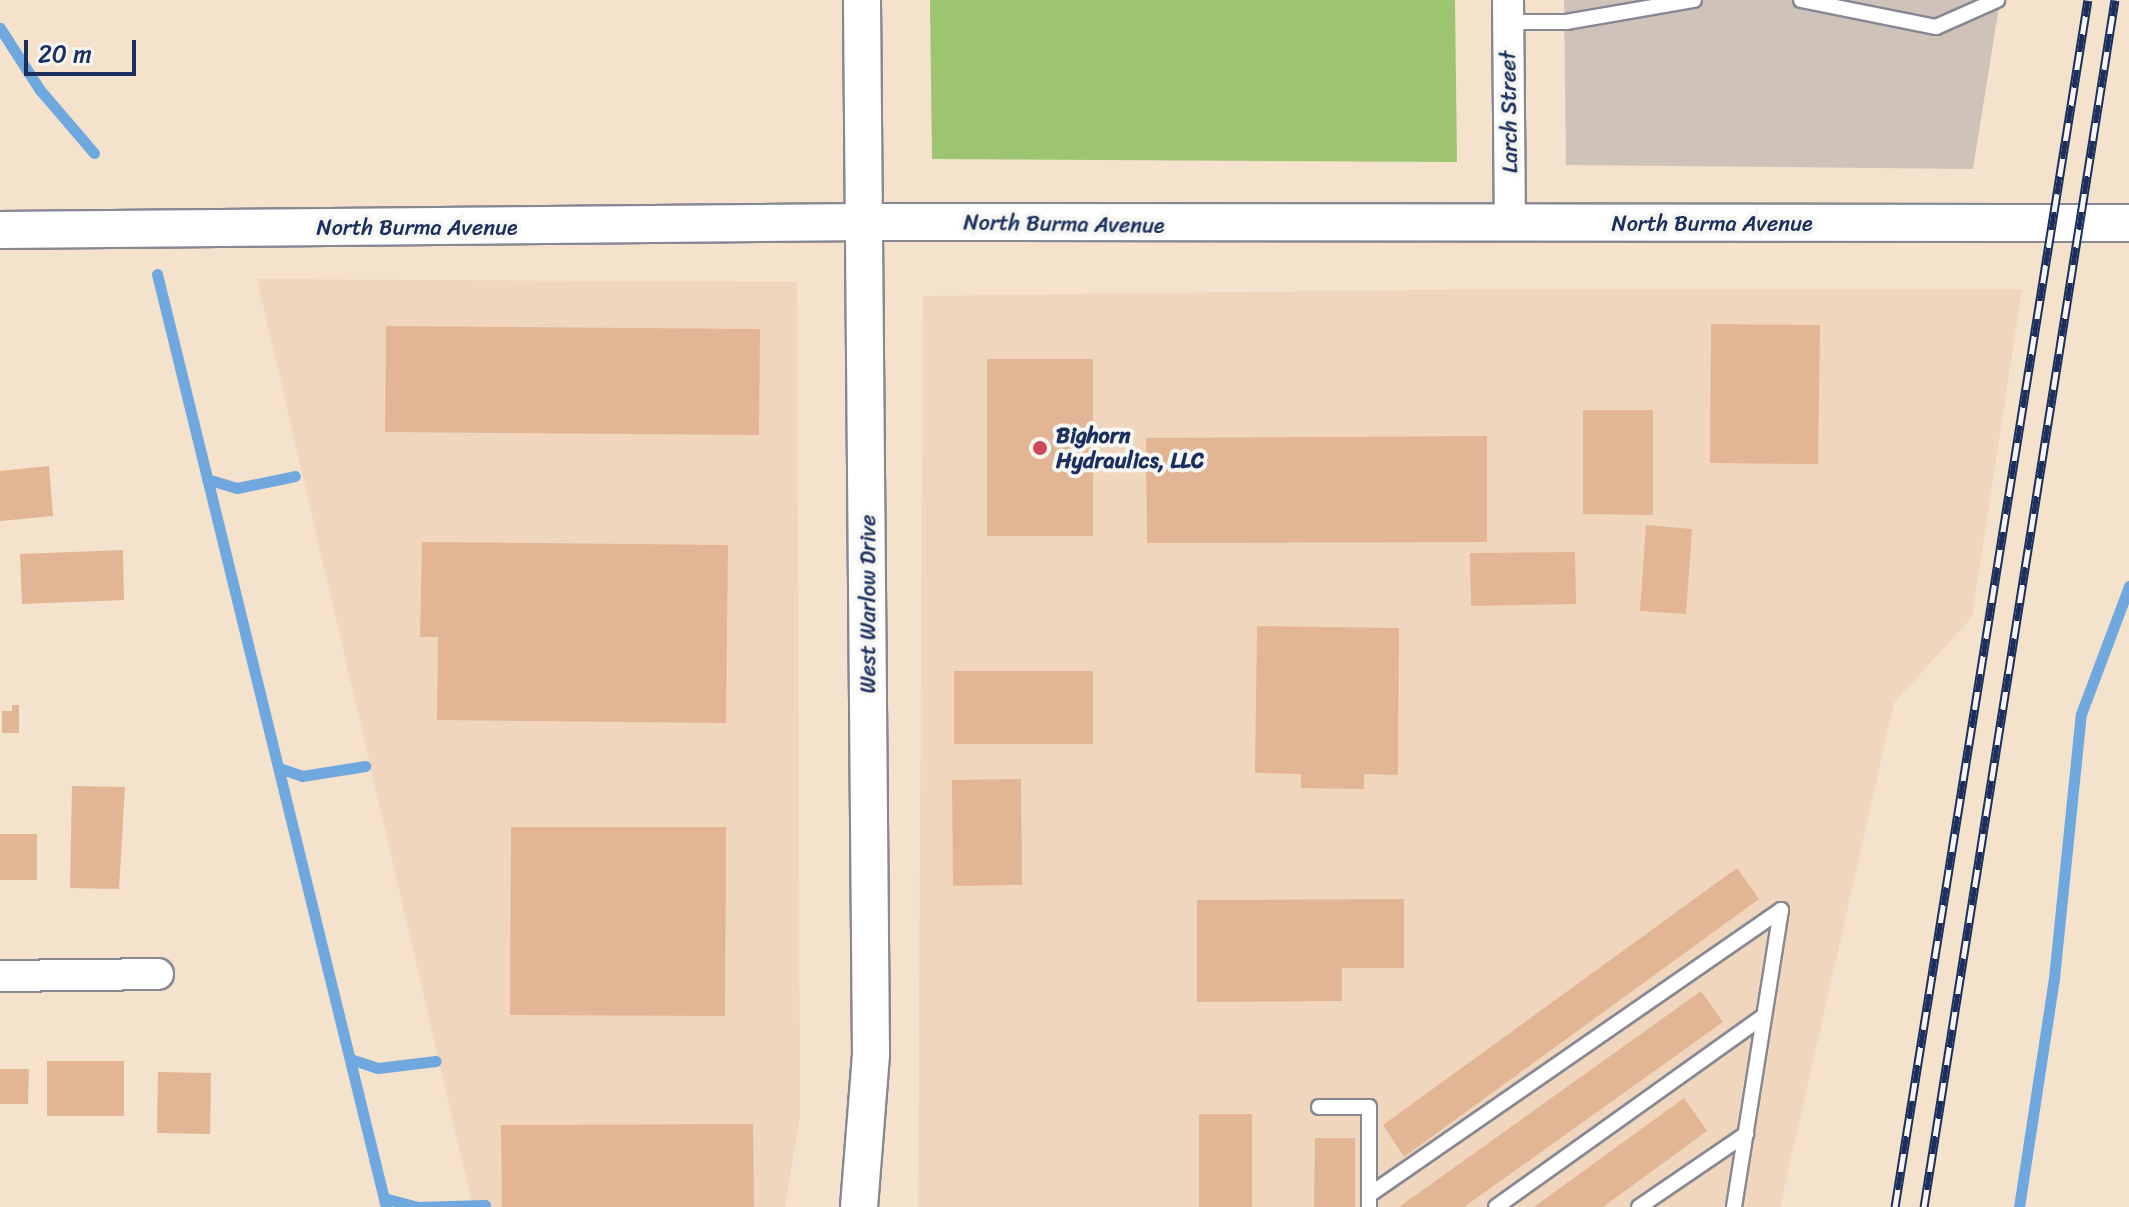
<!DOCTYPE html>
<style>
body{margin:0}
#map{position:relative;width:2129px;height:1207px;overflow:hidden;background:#f4e2cc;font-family:Sriracha,sans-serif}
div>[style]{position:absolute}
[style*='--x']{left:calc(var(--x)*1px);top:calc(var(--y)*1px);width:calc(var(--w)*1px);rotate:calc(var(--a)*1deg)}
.built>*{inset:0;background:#f0d6bc}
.industrial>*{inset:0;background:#cec2b9}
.green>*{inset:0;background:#9dc571}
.stream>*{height:11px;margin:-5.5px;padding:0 5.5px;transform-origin:5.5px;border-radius:5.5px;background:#6fa8de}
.building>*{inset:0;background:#e2b695}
.roads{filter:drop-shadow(2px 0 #888895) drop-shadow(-2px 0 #888895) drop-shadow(0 2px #888895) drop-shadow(0 -2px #888895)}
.service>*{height:14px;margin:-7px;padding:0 7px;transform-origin:7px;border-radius:7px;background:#fff}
.minor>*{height:30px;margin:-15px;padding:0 15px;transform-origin:15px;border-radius:15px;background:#fff}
.tertiary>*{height:36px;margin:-18px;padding:0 18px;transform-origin:18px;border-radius:18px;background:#fff}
.rail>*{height:9px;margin-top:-4.5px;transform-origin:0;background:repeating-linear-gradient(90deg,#f6f6f2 0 18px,#1b2f5e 0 36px);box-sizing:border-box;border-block:2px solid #1b2f5e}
.dots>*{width:22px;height:22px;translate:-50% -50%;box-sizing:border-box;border:4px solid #f6f6f2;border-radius:50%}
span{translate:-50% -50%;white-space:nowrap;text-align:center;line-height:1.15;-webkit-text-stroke:8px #f6f6f2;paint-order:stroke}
.street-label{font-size:22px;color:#1b2f5e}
.poi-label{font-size:22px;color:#1b2f5e;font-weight:700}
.left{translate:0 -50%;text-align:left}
.scale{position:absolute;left:24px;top:40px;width:112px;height:36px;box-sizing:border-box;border:4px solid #1b2f5e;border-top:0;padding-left:10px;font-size:24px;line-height:28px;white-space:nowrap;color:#1b2f5e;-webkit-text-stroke:6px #f6f6f2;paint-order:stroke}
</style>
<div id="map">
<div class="built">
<div style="clip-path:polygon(257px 279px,797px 282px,800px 1116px,785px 1207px,473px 1207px)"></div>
<div style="clip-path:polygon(1497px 289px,2022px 289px,1972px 617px,1894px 703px,1780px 1207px,918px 1207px,923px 296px)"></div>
</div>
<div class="industrial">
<div style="clip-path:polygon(1564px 0,2000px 0,1973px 169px,1566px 165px)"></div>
</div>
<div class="green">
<div style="clip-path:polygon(930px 0,1455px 0,1457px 162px,932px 159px)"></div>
</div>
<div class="stream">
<div style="--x:0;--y:28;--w:74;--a:57.2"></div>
<div style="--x:40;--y:90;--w:83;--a:49.4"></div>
<div style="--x:157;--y:274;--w:961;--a:76.21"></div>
<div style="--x:207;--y:479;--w:31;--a:17"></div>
<div style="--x:237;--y:488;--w:59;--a:-11.7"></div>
<div style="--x:279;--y:768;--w:24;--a:19"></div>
<div style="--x:302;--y:776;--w:64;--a:-9"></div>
<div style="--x:350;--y:1059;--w:29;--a:18"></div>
<div style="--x:378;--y:1068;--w:58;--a:-6.9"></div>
<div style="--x:384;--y:1198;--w:34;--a:15"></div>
<div style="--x:417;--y:1207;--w:68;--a:-1.7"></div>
<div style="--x:2019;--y:1207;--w:232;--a:-81.3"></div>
<div style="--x:2054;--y:978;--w:265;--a:-84.2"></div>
<div style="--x:2081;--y:714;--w:137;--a:-69.4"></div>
</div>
<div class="building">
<div style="clip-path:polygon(1711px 324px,1820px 325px,1818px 464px,1710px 463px)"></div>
<div style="clip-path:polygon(386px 326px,760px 329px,759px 435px,385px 432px)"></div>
<div style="clip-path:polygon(987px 359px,1093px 359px,1093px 536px,987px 536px)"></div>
<div style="clip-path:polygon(1583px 410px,1653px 410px,1653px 515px,1583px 514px)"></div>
<div style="clip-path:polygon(1487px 436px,1487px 542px,1147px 543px,1146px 438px)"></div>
<div style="clip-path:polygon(49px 466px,53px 516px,0 521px,0 471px)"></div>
<div style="clip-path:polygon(1646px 525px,1692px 529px,1686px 614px,1640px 611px)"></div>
<div style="clip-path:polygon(422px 542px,728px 545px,726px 723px,437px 720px,438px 637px,420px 637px)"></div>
<div style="clip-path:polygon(123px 550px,124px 600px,22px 604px,20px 554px)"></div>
<div style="clip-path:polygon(1575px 552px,1576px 604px,1471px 606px,1470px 553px)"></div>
<div style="clip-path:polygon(1257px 626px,1399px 628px,1398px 775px,1364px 774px,1364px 789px,1301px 788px,1301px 774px,1255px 773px)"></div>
<div style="clip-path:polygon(954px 671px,1093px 671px,1093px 744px,954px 744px)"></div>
<div style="clip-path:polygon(12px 705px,19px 705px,19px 733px,2px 733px,2px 711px,12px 711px)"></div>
<div style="clip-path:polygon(1021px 779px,1022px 885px,953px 886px,952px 780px)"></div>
<div style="clip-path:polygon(72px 786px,125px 787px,119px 889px,70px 888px)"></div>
<div style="clip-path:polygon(511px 827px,726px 827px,725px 1016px,510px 1015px)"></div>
<div style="clip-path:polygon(0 834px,37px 834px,37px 880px,0 880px)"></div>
<div style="clip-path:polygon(1737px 868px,1759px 899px,1404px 1157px,1383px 1125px)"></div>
<div style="clip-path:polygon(1404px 899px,1404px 968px,1342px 968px,1342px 1001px,1197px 1002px,1197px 900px)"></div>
<div style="clip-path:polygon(1701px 991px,1723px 1022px,1464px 1207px,1399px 1207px)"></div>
<div style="clip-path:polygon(47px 1061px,124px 1061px,124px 1116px,47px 1116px)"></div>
<div style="clip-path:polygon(0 1069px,29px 1069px,28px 1104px,0 1104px)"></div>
<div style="clip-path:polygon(158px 1072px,211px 1073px,210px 1134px,157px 1133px)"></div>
<div style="clip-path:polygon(1684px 1098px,1707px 1131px,1603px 1207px,1534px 1207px)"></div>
<div style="clip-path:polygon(1199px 1114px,1252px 1114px,1252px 1207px,1199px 1207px)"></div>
<div style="clip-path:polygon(753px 1124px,754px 1207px,502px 1207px,501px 1125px)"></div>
<div style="clip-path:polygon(1315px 1138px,1355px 1138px,1355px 1207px,1314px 1207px)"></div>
</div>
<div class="roads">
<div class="service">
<div style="--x:1801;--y:0;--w:138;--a:11.3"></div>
<div style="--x:1936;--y:27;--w:67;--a:-23.9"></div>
<div style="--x:1508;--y:22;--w:58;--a:0"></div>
<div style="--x:1566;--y:22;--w:130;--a:-9.8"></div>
<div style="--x:1319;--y:1107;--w:50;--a:0"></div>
<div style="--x:1369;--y:1107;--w:100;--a:90"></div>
<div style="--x:1369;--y:1195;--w:501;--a:-34.67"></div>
<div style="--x:1781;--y:910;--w:301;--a:99"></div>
<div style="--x:1496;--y:1207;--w:329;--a:-35.5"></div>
<div style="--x:1639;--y:1207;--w:130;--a:-34.3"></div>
</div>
<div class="minor">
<div style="--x:1508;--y:0;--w:225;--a:89.5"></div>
<div style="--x:0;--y:976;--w:158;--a:-0.7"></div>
</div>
<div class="tertiary">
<div style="--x:0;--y:230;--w:866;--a:-0.53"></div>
<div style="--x:866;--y:222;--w:1263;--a:0.05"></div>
<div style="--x:859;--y:1207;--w:153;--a:-85.5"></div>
<div style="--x:871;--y:1054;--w:1054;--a:-90.49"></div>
</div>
</div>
<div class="rail">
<div style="--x:1895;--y:1207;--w:1222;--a:-80.92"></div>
<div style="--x:1924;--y:1207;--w:1222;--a:-81.01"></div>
</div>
<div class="dots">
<div style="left:1040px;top:448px;background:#d1495b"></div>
</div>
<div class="street-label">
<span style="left:1509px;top:112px;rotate:-91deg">Larch Street</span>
<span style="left:1064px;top:224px;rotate:1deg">North Burma Avenue</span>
<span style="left:1712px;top:224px">North Burma Avenue</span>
<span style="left:417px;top:228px">North Burma Avenue</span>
<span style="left:868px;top:604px;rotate:-90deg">West Warlow Drive</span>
</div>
<div class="poi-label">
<span class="left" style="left:1056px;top:448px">Bighorn<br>Hydraulics, LLC</span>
</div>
<div class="scale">20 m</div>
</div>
